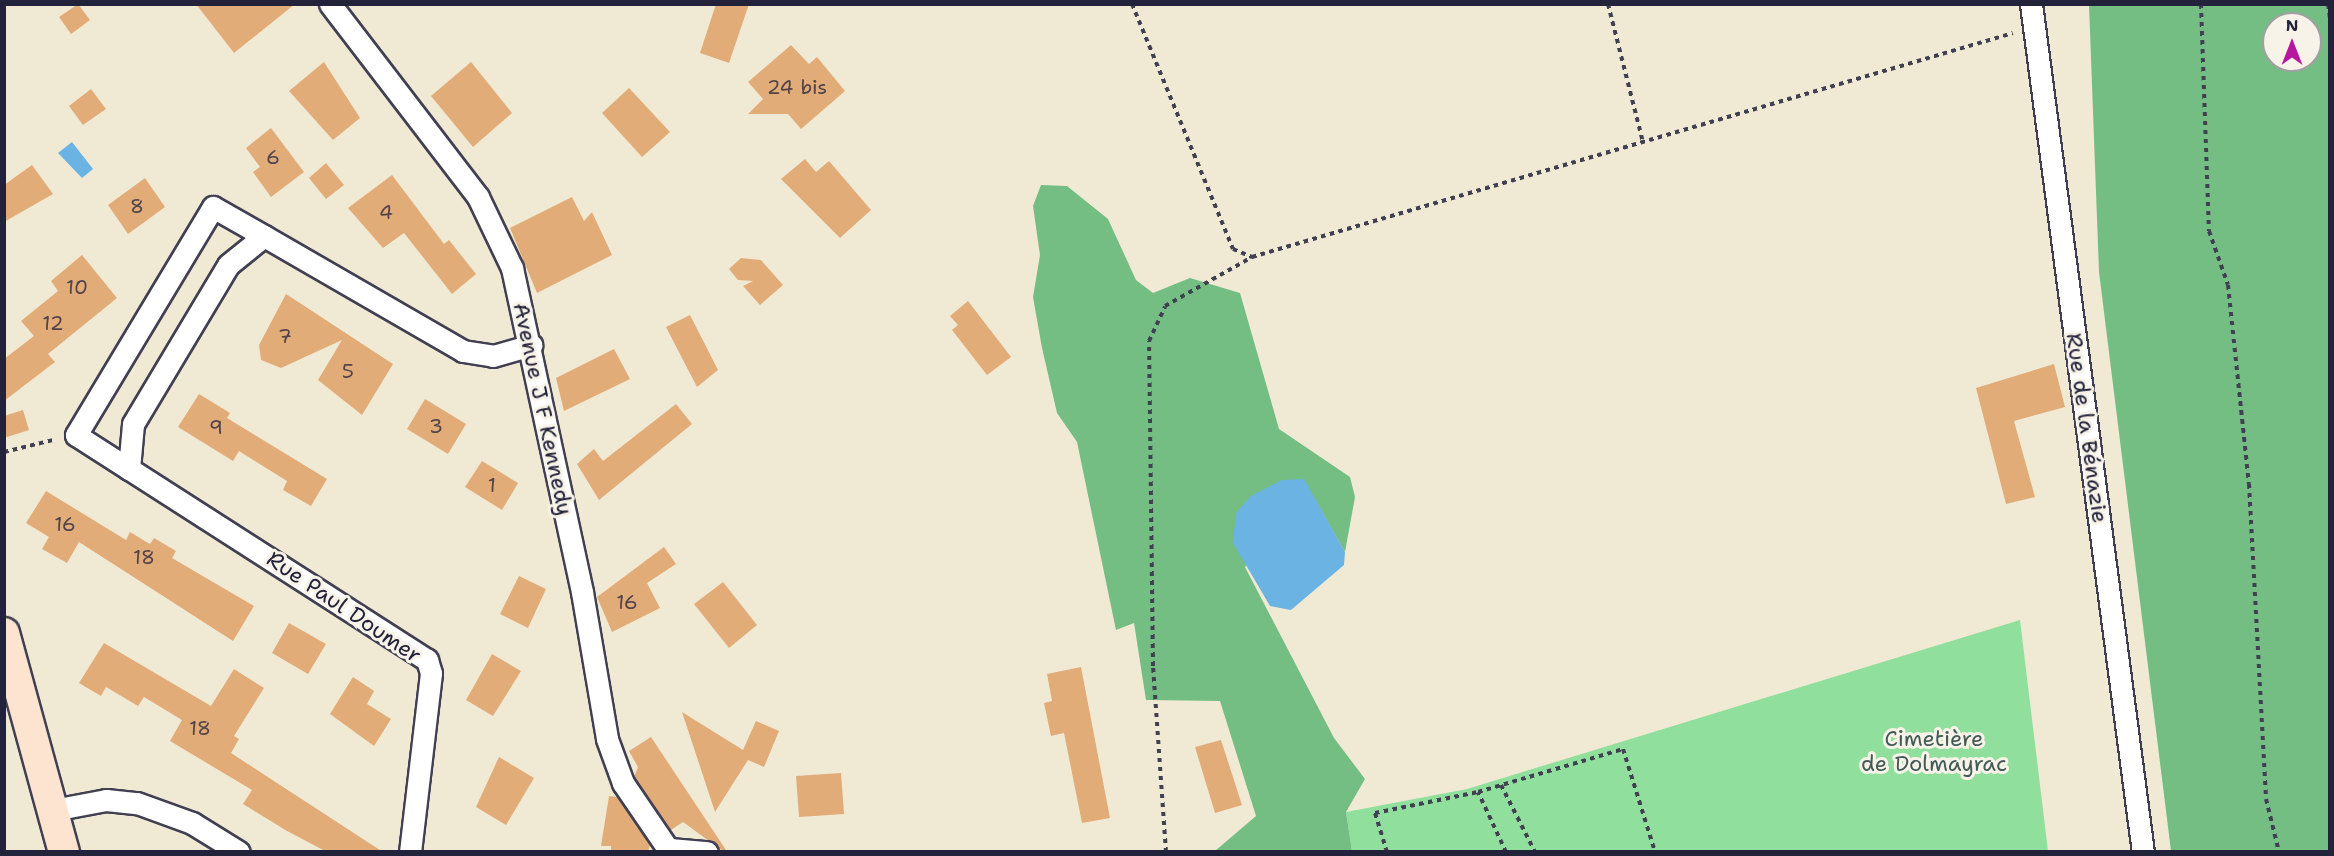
<!DOCTYPE html>
<meta charset="utf-8">
<style>
body{margin:0}
#map{position:relative;width:2334px;height:856px;overflow:hidden;background:#f0ead4;font-family:"Shantell Sans",sans-serif}
div>[style]{position:absolute}
[style*='--x']{left:calc(var(--x)*1px);top:calc(var(--y)*1px);width:calc(var(--w)*1px);rotate:calc(var(--a)*1deg)}
.green>*{inset:0;background:#91df9c}
.forest>*{inset:0;background:#74be84}
.water>*{inset:0;background:#6ab3e2}
.building>*{inset:0;background:#e2ac79}
.path>*{height:4px;margin-top:-2px;transform-origin:0;background:repeating-linear-gradient(90deg,#414052 0 4.5px,transparent 0 9px)}
.roads{filter:drop-shadow(2px 0 #414052) drop-shadow(-2px 0 #414052) drop-shadow(0 2px #414052) drop-shadow(0 -2px #414052)}
.minor>*{height:21px;margin:-10.5px;padding:0 10.5px;transform-origin:10.5px;border-radius:10.5px;background:#fff}
.secondary>*{height:30px;margin:-15px;padding:0 15px;transform-origin:15px;border-radius:15px;background:#fde4d0}
span{translate:-50% -50%;white-space:nowrap;text-align:center;line-height:1.15;-webkit-text-stroke:6px #f7f3e8;paint-order:stroke}
.number-label{font-size:20px;color:#52444a}
.number-label span{-webkit-text-stroke-width:0}
.street-label{font-size:22px;color:#22223b}
.park-label{font-size:22px;color:#435b58}
.frame{position:absolute;inset:0;border:6px solid #22223b;pointer-events:none}
.north{position:absolute;left:2262px;top:12px;width:60px;height:60px;box-sizing:border-box;background:#f7f3e8;border:2px solid #a29fa3;border-radius:50%;rotate:0deg;font-size:16px;font-weight:700;line-height:24px;text-align:center;color:#22223b}
.north::after{content:'';display:block;margin:auto;width:21px;height:27px;background:#b5179e;clip-path:polygon(50% 0,100% 100%,50% 72%,0 100%)}
</style>
<div id="map">
<div class="green">
<div style="clip-path:polygon(2020px 620px,2048px 851px,1352px 851px,1346px 812px,1467px 789px)"></div>
</div>
<div class="forest">
<div style="clip-path:polygon(evenodd,2089px 5px,2329px 5px,2329px 851px,2171px 851px,2099px 272px,2089px 5px,2274px 24px,2310px 24px,2310px 60px,2274px 60px,2274px 24px)"></div>
<div style="clip-path:polygon(1041px 185px,1067px 186px,1108px 219px,1136px 280px,1153px 293px,1190px 278px,1240px 293px,1279px 429px,1350px 477px,1355px 497px,1345px 552px,1303px 479px,1245px 567px,1334px 738px,1365px 779px,1346px 812px,1352px 851px,1215px 851px,1256px 816px,1220px 701px,1146px 700px,1134px 623px,1116px 630px,1077px 442px,1057px 413px,1042px 348px,1033px 297px,1040px 255px,1033px 206px)"></div>
</div>
<div class="water">
<div style="clip-path:polygon(72px 142px,93px 169px,82px 178px,58px 153px)"></div>
<div style="clip-path:polygon(1304px 479px,1345px 552px,1344px 565px,1291px 610px,1270px 606px,1233px 543px,1236px 513px,1251px 496px,1282px 480px)"></div>
</div>
<div class="building">
<div style="clip-path:polygon(78px 4px,90px 20px,71px 34px,59px 17px)"></div>
<div style="clip-path:polygon(196px 4px,295px 4px,234px 53px)"></div>
<div style="clip-path:polygon(716px 4px,749px 4px,729px 63px,700px 53px)"></div>
<div style="clip-path:polygon(791px 45px,809px 64px,817px 57px,845px 91px,801px 129px,788px 114px,748px 114px,763px 99px,748px 82px)"></div>
<div style="clip-path:polygon(324px 62px,360px 118px,333px 140px,289px 91px)"></div>
<div style="clip-path:polygon(471px 62px,512px 113px,473px 147px,431px 96px)"></div>
<div style="clip-path:polygon(629px 88px,670px 132px,642px 157px,602px 113px)"></div>
<div style="clip-path:polygon(91px 89px,106px 109px,83px 125px,69px 106px)"></div>
<div style="clip-path:polygon(271px 128px,304px 172px,271px 197px,253px 172px,260px 167px,246px 148px)"></div>
<div style="clip-path:polygon(805px 159px,816px 172px,829px 161px,871px 210px,840px 238px,781px 179px)"></div>
<div style="clip-path:polygon(326px 163px,344px 185px,326px 199px,309px 178px)"></div>
<div style="clip-path:polygon(32px 165px,53px 194px,4px 222px,4px 185px)"></div>
<div style="clip-path:polygon(392px 175px,444px 244px,449px 240px,476px 274px,452px 294px,404px 233px,383px 248px,348px 208px)"></div>
<div style="clip-path:polygon(145px 178px,165px 207px,128px 234px,108px 205px)"></div>
<div style="clip-path:polygon(572px 197px,584px 221px,592px 212px,612px 255px,537px 293px,510px 228px)"></div>
<div style="clip-path:polygon(82px 255px,117px 298px,48px 354px,55px 362px,4px 401px,4px 359px,34px 336px,21px 321px,58px 291px,51px 281px)"></div>
<div style="clip-path:polygon(741px 258px,761px 260px,783px 285px,760px 305px,743px 286px,753px 281px,738px 280px,729px 269px)"></div>
<div style="clip-path:polygon(286px 294px,393px 364px,362px 415px,318px 380px,342px 340px,281px 368px,261px 360px,259px 345px)"></div>
<div style="clip-path:polygon(968px 301px,1011px 357px,987px 375px,952px 330px,958px 325px,950px 316px)"></div>
<div style="clip-path:polygon(690px 315px,718px 370px,697px 387px,666px 327px)"></div>
<div style="clip-path:polygon(614px 349px,630px 379px,564px 411px,556px 378px)"></div>
<div style="clip-path:polygon(2054px 364px,2065px 407px,2014px 421px,2035px 497px,2006px 504px,1976px 388px)"></div>
<div style="clip-path:polygon(199px 394px,230px 413px,227px 418px,327px 479px,311px 506px,283px 490px,287px 481px,239px 451px,233px 461px,178px 427px)"></div>
<div style="clip-path:polygon(425px 399px,466px 424px,448px 454px,407px 429px)"></div>
<div style="clip-path:polygon(676px 404px,692px 424px,599px 500px,577px 464px,594px 449px,603px 461px)"></div>
<div style="clip-path:polygon(23px 410px,29px 430px,4px 438px,4px 416px)"></div>
<div style="clip-path:polygon(482px 461px,518px 483px,502px 510px,465px 487px)"></div>
<div style="clip-path:polygon(46px 491px,126px 540px,130px 532px,150px 544px,154px 538px,176px 551px,172px 558px,254px 606px,233px 641px,79px 542px,67px 563px,42px 549px,49px 537px,26px 523px)"></div>
<div style="clip-path:polygon(664px 547px,676px 564px,647px 583px,660px 608px,612px 632px,597px 597px)"></div>
<div style="clip-path:polygon(519px 576px,546px 589px,528px 628px,500px 614px)"></div>
<div style="clip-path:polygon(723px 582px,757px 625px,729px 648px,694px 604px)"></div>
<div style="clip-path:polygon(289px 623px,326px 644px,308px 674px,272px 653px)"></div>
<div style="clip-path:polygon(104px 643px,211px 706px,234px 669px,264px 688px,234px 736px,239px 739px,231px 753px,383px 852px,327px 852px,287px 831px,243px 804px,252px 790px,170px 741px,182px 720px,144px 697px,138px 706px,106px 687px,101px 696px,79px 683px)"></div>
<div style="clip-path:polygon(492px 654px,521px 671px,493px 716px,466px 700px)"></div>
<div style="clip-path:polygon(1081px 667px,1110px 818px,1082px 823px,1064px 733px,1051px 736px,1044px 703px,1052px 701px,1047px 674px)"></div>
<div style="clip-path:polygon(353px 677px,374px 691px,367px 704px,391px 719px,374px 746px,330px 714px)"></div>
<div style="clip-path:polygon(682px 712px,743px 750px,756px 721px,779px 731px,764px 767px,748px 760px,715px 812px)"></div>
<div style="clip-path:polygon(651px 737px,726px 850px,724px 852px,683px 822px,671px 830px,634px 777px,638px 767px,629px 751px)"></div>
<div style="clip-path:polygon(1221px 740px,1242px 805px,1215px 813px,1195px 747px)"></div>
<div style="clip-path:polygon(499px 757px,534px 778px,506px 825px,476px 807px)"></div>
<div style="clip-path:polygon(841px 773px,844px 814px,799px 817px,796px 776px)"></div>
<div style="clip-path:polygon(609px 796px,617px 797px,650px 845px,648px 852px,611px 852px,611px 846px,601px 846px)"></div>
</div>
<div class="path">
<div style="--x:1132;--y:4;--w:265;--a:67.6"></div>
<div style="--x:1233;--y:249;--w:21;--a:23"></div>
<div style="--x:1252;--y:257;--w:793;--a:-16.4"></div>
<div style="--x:1608;--y:4;--w:142;--a:75.8"></div>
<div style="--x:2201;--y:4;--w:227;--a:88"></div>
<div style="--x:2209;--y:231;--w:57;--a:70.6"></div>
<div style="--x:2228;--y:285;--w:200;--a:84"></div>
<div style="--x:2249;--y:484;--w:315;--a:86.9"></div>
<div style="--x:2266;--y:799;--w:55;--a:76.2"></div>
<div style="--x:2328;--y:4;--w:14;--a:82"></div>
<div style="--x:4;--y:452;--w:50;--a:-13.8"></div>
<div style="--x:1501;--y:785;--w:75;--a:63.1"></div>
<div style="--x:1166;--y:852;--w:186;--a:-94"></div>
<div style="--x:1153;--y:666;--w:325;--a:-90.7"></div>
<div style="--x:1149;--y:341;--w:38;--a:-65"></div>
<div style="--x:1165;--y:306;--w:100;--a:-29.4"></div>
<div style="--x:1387;--y:852;--w:41;--a:-107.1"></div>
<div style="--x:1375;--y:813;--w:105;--a:-11.5"></div>
<div style="--x:1416;--y:852;--w:10;--a:0"></div>
<div style="--x:1506;--y:852;--w:66;--a:-115"></div>
<div style="--x:1478;--y:792;--w:151;--a:-16.5"></div>
<div style="--x:1623;--y:749;--w:108;--a:72.7"></div>
</div>
<div class="roads">
<div class="minor">
<div style="--x:330;--y:4;--w:243;--a:52.5"></div>
<div style="--x:478;--y:197;--w:79;--a:64.4"></div>
<div style="--x:512;--y:268;--w:331;--a:77.8"></div>
<div style="--x:582;--y:592;--w:149;--a:80.3"></div>
<div style="--x:607;--y:739;--w:47;--a:70"></div>
<div style="--x:623;--y:783;--w:83;--a:55.7"></div>
<div style="--x:2031;--y:4;--w:855;--a:82.48"></div>
<div style="--x:129;--y:469;--w:63;--a:-147.3"></div>
<div style="--x:76;--y:435;--w:266;--a:-59"></div>
<div style="--x:213;--y:207;--w:59;--a:29.6"></div>
<div style="--x:53;--y:810;--w:54;--a:-10.7"></div>
<div style="--x:106;--y:800;--w:31;--a:6"></div>
<div style="--x:137;--y:803;--w:59;--a:20"></div>
<div style="--x:192;--y:823;--w:55;--a:31.7"></div>
<div style="--x:670;--y:849;--w:37;--a:5"></div>
<div style="--x:410;--y:852;--w:180;--a:-83.3"></div>
<div style="--x:431;--y:673;--w:14;--a:-107"></div>
<div style="--x:427;--y:660;--w:354;--a:-147.3"></div>
<div style="--x:129;--y:469;--w:45;--a:-84.9"></div>
<div style="--x:133;--y:424;--w:185;--a:-59.1"></div>
<div style="--x:228;--y:265;--w:46;--a:-38.9"></div>
<div style="--x:264;--y:236;--w:230;--a:30"></div>
<div style="--x:463;--y:351;--w:30;--a:9"></div>
<div style="--x:493;--y:356;--w:40;--a:-16"></div>
</div>
<div class="secondary">
<div style="--x:4;--y:633;--w:227;--a:74.7"></div>
</div>
</div>
<div class="number-label">
<span style="left:797px;top:87px">24 bis</span>
<span style="left:273px;top:157px">6</span>
<span style="left:137px;top:206px">8</span>
<span style="left:386px;top:212px">4</span>
<span style="left:77px;top:287px">10</span>
<span style="left:53px;top:323px">12</span>
<span style="left:285px;top:336px">7</span>
<span style="left:348px;top:371px">5</span>
<span style="left:436px;top:426px">3</span>
<span style="left:216px;top:427px">9</span>
<span style="left:492px;top:485px">1</span>
<span style="left:65px;top:524px">16</span>
<span style="left:144px;top:557px">18</span>
<span style="left:627px;top:602px">16</span>
<span style="left:200px;top:728px">18</span>
</div>
<div class="street-label">
<span style="left:543px;top:409px;rotate:78deg">Avenue J F Kennedy</span>
<span style="left:2087px;top:428px;rotate:82deg">Rue de la Bénazie</span>
<span style="left:344px;top:607px;rotate:34deg">Rue Paul Doumer</span>
</div>
<div class="park-label">
<span style="left:1934px;top:751px">Cimetière<br>de Dolmayrac</span>
</div>
<div class="frame"></div>
<div class="north">N</div>
</div>
